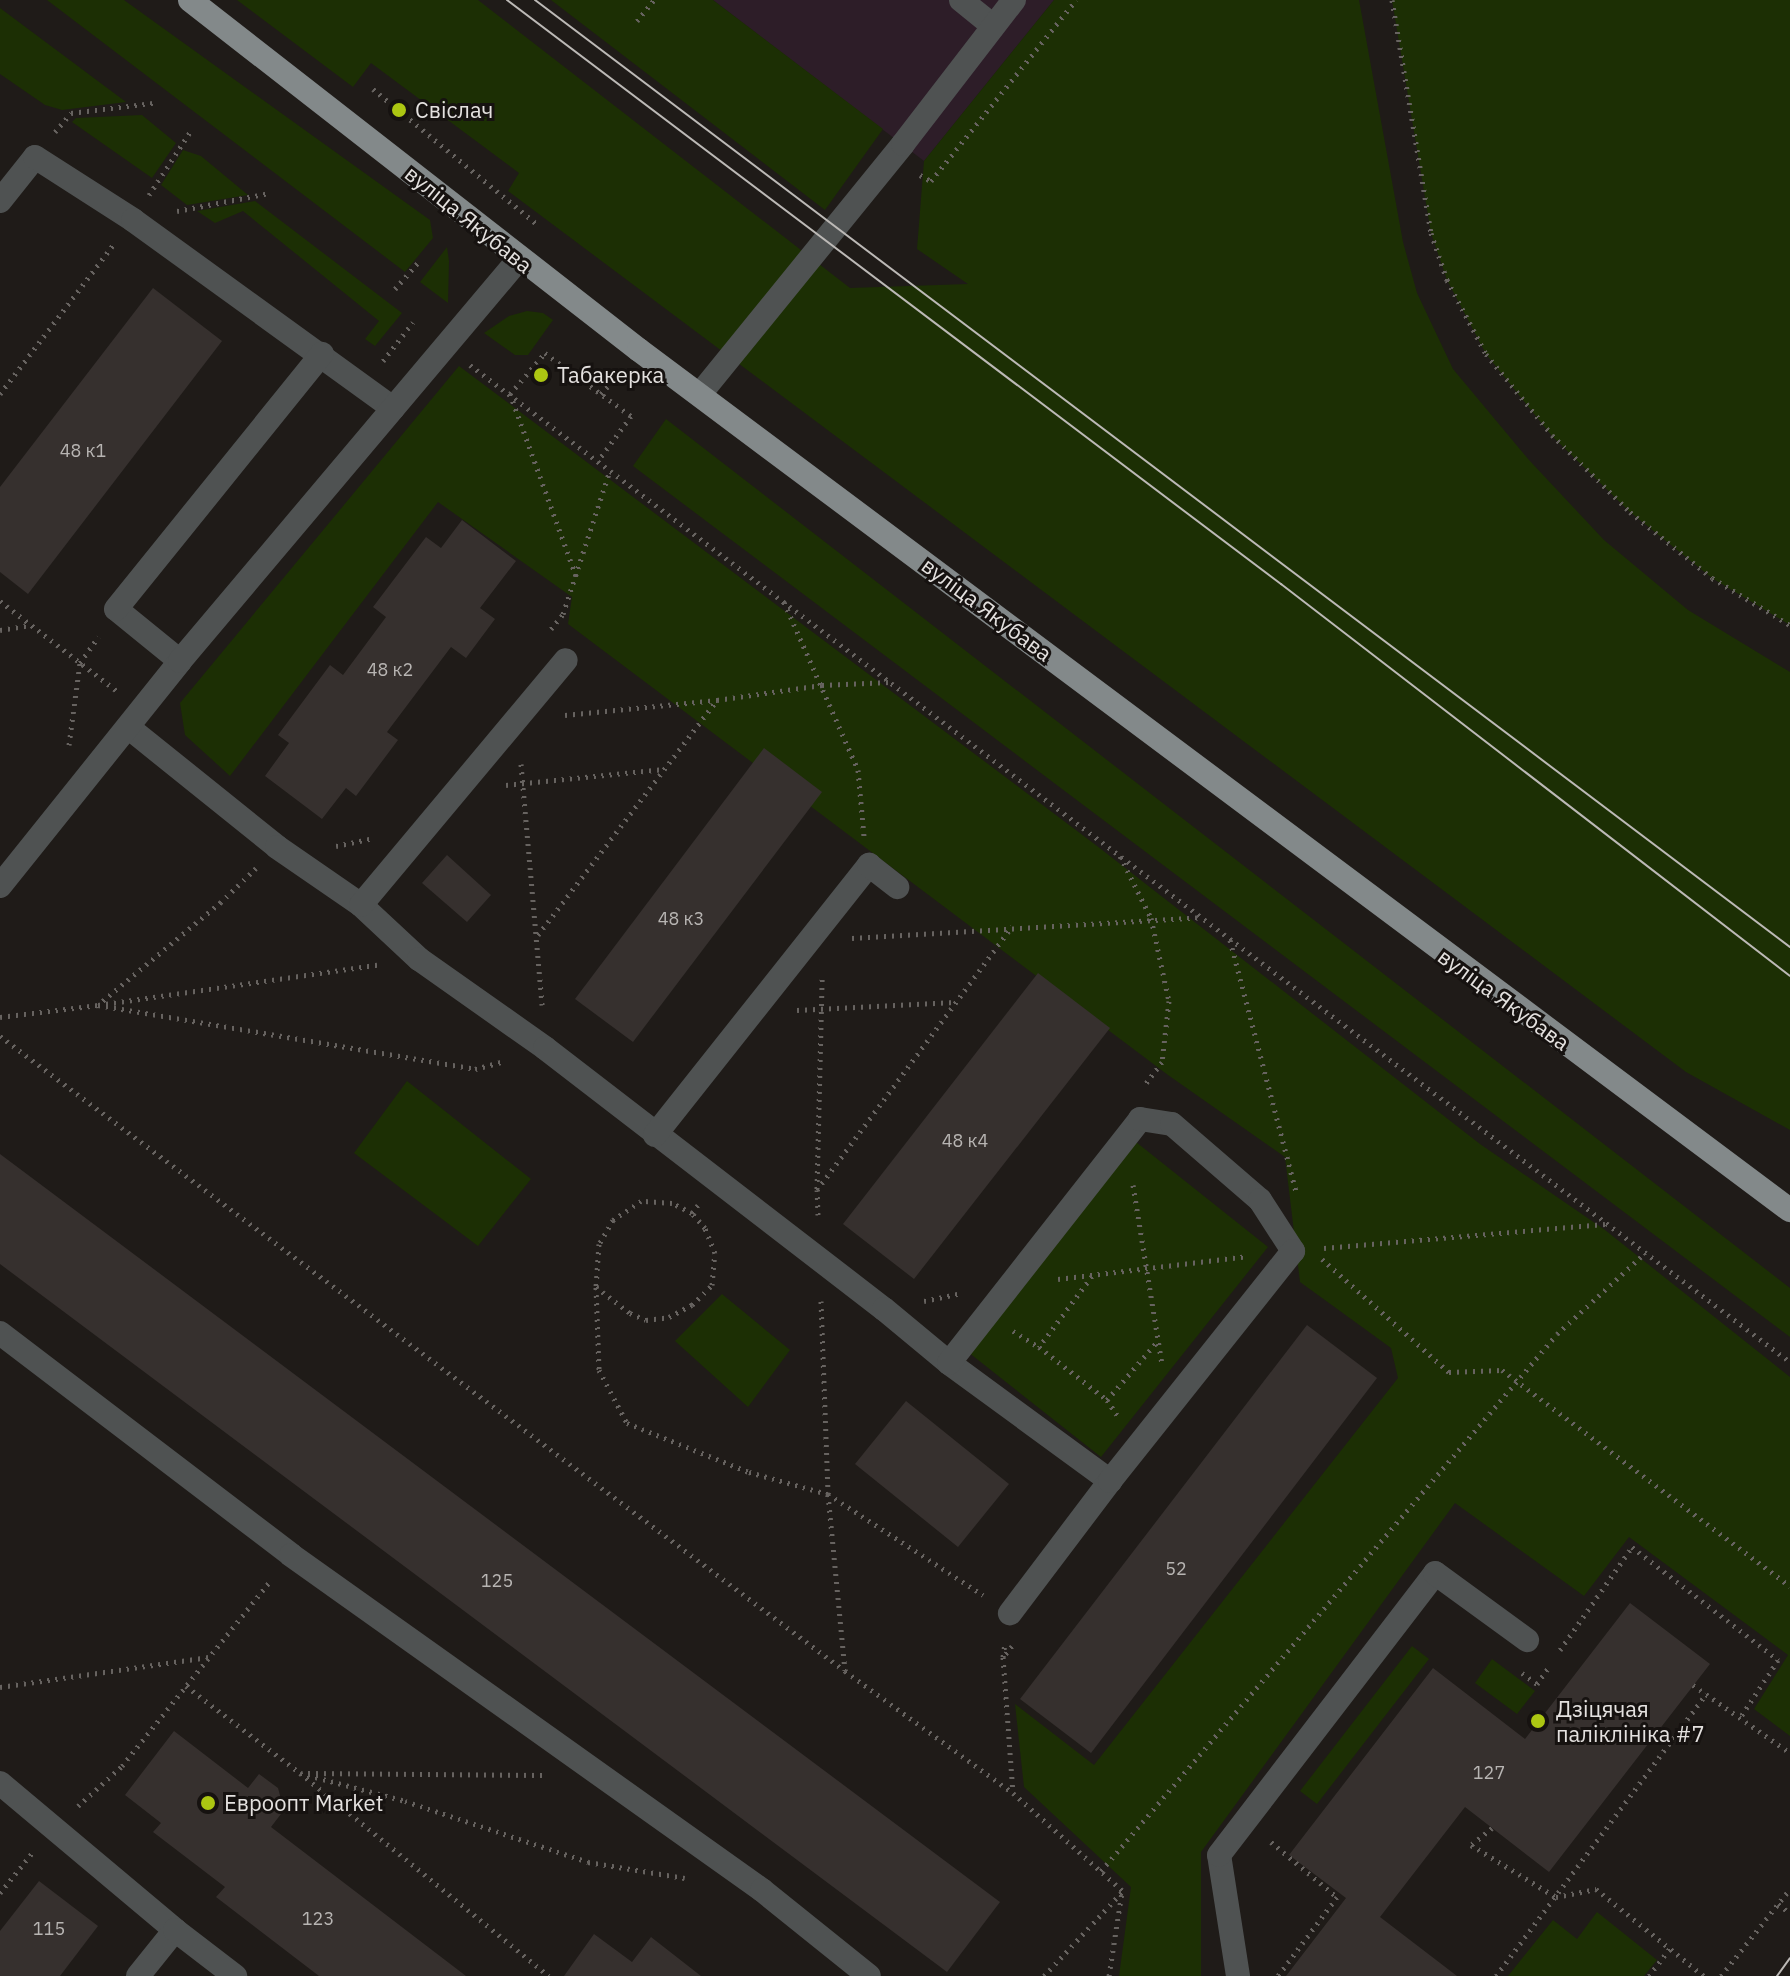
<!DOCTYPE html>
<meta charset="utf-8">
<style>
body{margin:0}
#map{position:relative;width:1790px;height:1976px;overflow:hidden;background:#1f1b18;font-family:"IBM Plex Sans",sans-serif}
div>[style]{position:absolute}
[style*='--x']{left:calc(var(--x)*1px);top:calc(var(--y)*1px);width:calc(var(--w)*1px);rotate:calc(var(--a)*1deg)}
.industrial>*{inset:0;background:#2d1d28}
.green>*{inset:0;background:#1c2f04}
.building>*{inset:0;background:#36302e}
.path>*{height:5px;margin-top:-2.5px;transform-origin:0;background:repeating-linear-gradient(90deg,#676360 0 2px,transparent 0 8px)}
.minor>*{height:24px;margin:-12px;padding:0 12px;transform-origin:12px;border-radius:12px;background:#4f5252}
.major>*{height:24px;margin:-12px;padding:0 12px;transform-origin:12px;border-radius:12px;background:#83898a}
.tram>*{height:2px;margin:-1px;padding:0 1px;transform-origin:1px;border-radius:1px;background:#bcb9b6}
.dots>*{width:22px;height:22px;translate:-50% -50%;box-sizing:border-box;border:4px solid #161210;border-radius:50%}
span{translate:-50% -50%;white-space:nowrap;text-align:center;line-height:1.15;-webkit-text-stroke:6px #161210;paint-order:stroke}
.number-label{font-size:18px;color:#b8b5b3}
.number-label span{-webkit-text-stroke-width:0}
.poi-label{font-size:22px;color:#e4e1df}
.left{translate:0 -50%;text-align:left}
.street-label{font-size:22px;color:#e4e1df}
</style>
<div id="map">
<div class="industrial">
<div style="clip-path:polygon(713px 0,1054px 0,924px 161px)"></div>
</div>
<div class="green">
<div style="clip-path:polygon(47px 0,124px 0,430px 220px,433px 238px,405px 272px)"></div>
<div style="clip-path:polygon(237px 0,478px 0,850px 288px,968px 284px,917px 249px,924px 161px,1054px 0,1359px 0,1403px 242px,1417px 293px,1453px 369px,1529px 460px,1604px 540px,1688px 610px,1790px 672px,1790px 1130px,1686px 1072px,508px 191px,519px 173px,371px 63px,353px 87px)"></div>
<div style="clip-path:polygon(551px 0,713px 0,883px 129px,825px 210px)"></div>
<div style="clip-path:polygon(1392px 0,1790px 0,1790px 625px,1712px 578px,1630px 512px,1552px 436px,1486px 354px,1447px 280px,1431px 233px)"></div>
<div style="clip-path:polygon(0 8px,126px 102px,62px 110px,45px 105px,0 74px)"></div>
<div style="clip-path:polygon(142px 115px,176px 143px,152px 178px,72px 122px,76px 118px)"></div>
<div style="clip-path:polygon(183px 150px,201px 156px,248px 195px,187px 205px,161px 185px)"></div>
<div style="clip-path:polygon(255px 201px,402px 313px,375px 346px,365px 339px,379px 321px,243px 211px,215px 223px,197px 211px)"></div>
<div style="clip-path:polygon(447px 247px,449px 261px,448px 303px,420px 282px)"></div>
<div style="clip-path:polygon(527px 311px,543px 313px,553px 320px,528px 355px,515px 355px,484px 333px,509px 316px)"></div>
<div style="clip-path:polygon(459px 366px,1097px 846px,1480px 1144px,1605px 1230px,1790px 1377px,1790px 1736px,1754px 1709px,1788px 1655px,1629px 1537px,1584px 1596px,1455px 1503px,1201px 1852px,1201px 1976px,1119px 1976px,1131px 1887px,1024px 1787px,1015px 1704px,1094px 1765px,1398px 1378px,1391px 1348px,1300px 1282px,1285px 1157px,1168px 1075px,568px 624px,572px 597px,438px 502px,230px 776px,185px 735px,180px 703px)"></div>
<div style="clip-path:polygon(666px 419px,1790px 1288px,1790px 1337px,633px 466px)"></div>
<div style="clip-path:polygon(407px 1081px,531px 1179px,478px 1246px,354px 1153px)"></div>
<div style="clip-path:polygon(1136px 1142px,1268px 1247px,1101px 1457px,968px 1352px)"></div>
<div style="clip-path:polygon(722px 1294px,790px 1350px,748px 1407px,675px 1341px)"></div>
<div style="clip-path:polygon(1412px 1646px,1429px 1659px,1317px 1804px,1300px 1791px)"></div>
<div style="clip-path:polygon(1492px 1659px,1535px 1691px,1517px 1714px,1475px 1683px)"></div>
<div style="clip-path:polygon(1597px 1912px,1657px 1960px,1644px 1976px,1508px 1976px,1553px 1920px,1577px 1939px)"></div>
</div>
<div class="building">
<div style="clip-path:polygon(153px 288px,222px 341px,28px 594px,0 572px,0 487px)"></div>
<div style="clip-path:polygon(462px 520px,516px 561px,480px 608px,495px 619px,466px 658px,451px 647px,387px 732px,398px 740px,356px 796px,346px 788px,322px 819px,265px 776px,289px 743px,278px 735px,330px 665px,343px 675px,386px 617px,373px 607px,426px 537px,441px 548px)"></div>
<div style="clip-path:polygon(764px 748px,822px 792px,633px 1042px,575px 999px)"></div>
<div style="clip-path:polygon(447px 855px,491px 895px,467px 922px,422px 883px)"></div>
<div style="clip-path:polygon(1038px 973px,1110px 1028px,914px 1279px,843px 1224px)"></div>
<div style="clip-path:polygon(0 1154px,1000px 1902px,947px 1972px,0 1264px)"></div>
<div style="clip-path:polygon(1307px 1325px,1377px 1378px,1091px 1753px,1020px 1699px)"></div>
<div style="clip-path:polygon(906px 1401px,1009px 1484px,958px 1547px,855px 1464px)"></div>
<div style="clip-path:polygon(1630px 1603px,1710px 1664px,1549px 1872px,1465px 1807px,1380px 1917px,1457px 1976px,1286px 1976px,1346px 1898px,1289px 1855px,1433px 1668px,1525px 1739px)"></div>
<div style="clip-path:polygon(174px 1731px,248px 1788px,259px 1774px,278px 1788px,284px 1810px,271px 1827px,466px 1976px,319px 1976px,216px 1897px,225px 1887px,153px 1832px,161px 1823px,125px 1795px)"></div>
<div style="clip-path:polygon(39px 1881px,98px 1926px,60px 1976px,0 1976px,0 1931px)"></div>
<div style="clip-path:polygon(594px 1934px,632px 1962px,651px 1937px,701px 1976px,564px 1976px)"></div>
</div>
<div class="path">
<div style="--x:1392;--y:0;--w:236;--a:80.5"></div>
<div style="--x:1431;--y:233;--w:50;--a:71.2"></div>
<div style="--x:1447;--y:280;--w:84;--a:62.2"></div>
<div style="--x:1486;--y:354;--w:104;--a:50.8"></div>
<div style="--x:1552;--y:435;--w:110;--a:44.6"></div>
<div style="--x:1630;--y:512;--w:105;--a:38.8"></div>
<div style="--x:1712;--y:578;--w:91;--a:31.1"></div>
<div style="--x:637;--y:21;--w:27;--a:-51"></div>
<div style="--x:373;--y:89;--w:215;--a:39.5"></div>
<div style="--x:55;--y:132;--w:25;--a:-50"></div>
<div style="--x:71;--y:113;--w:83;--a:-7"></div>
<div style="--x:920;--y:175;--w:13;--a:29"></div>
<div style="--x:931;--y:181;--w:232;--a:-51.3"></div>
<div style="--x:149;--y:195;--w:75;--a:-56.9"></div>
<div style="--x:177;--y:211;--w:95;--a:-11"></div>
<div style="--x:395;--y:289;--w:38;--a:-49"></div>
<div style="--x:383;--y:361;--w:49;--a:-52.4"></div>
<div style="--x:470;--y:365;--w:1654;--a:37.06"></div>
<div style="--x:0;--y:394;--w:187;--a:-52.8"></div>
<div style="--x:601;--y:394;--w:27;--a:-48"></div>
<div style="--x:576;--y:576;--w:194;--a:-109.9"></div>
<div style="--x:510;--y:394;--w:54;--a:-49.5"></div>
<div style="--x:545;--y:353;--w:107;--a:36.2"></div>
<div style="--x:631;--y:416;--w:56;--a:126.3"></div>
<div style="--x:0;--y:601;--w:148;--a:37.6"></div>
<div style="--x:784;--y:602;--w:184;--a:66.2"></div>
<div style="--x:858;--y:770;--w:66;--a:84.8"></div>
<div style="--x:551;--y:629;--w:19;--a:-51"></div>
<div style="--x:563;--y:614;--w:151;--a:-71.9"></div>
<div style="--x:0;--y:630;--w:31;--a:-9"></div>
<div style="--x:565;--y:715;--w:153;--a:-5.6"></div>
<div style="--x:717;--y:700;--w:106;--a:-8.1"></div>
<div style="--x:822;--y:685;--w:68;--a:-2.5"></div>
<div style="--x:69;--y:745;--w:83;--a:-82.4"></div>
<div style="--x:80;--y:663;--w:32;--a:-55"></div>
<div style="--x:521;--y:764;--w:242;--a:85"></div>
<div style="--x:506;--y:785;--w:159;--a:-5.8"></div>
<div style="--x:336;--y:846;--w:38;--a:-12"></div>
<div style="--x:1120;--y:856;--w:69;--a:63.4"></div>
<div style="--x:1151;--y:918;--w:85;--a:77.8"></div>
<div style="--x:1169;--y:1001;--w:61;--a:96.5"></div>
<div style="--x:1162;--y:1062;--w:30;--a:127"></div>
<div style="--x:256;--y:868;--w:49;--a:135.8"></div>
<div style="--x:221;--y:902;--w:160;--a:140.1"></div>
<div style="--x:98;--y:1005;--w:282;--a:-8.2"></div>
<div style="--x:538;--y:935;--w:294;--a:-52.7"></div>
<div style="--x:852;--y:938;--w:350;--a:-3.4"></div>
<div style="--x:1230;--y:940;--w:260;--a:75.3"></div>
<div style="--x:797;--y:1010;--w:158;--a:-2.9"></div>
<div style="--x:0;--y:1017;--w:99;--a:-7"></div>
<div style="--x:98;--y:1005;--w:382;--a:9.6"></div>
<div style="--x:475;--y:1069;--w:30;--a:-15"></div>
<div style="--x:0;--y:1036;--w:1057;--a:36.92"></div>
<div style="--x:845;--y:1671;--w:208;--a:36"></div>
<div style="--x:1013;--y:1793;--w:147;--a:41.7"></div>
<div style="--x:1133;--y:1185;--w:181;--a:80.8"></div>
<div style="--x:817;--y:1189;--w:210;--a:-88.6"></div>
<div style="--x:698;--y:1205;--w:10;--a:127"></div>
<div style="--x:692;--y:1213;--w:22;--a:-153"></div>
<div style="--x:672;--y:1203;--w:31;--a:-176"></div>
<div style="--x:641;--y:1201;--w:34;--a:146"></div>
<div style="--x:613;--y:1220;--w:28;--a:120"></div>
<div style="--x:599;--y:1244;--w:43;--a:94"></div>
<div style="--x:596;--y:1287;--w:83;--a:87.9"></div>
<div style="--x:599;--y:1370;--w:60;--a:62.2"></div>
<div style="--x:627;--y:1423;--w:131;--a:21.9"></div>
<div style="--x:749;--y:1472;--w:82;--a:15.6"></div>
<div style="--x:828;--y:1494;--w:185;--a:33.1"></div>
<div style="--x:818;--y:1215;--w:25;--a:-92"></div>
<div style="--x:817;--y:1190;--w:328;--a:-53.5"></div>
<div style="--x:1324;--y:1248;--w:282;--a:-4.9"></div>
<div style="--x:1322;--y:1259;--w:170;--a:41.7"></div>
<div style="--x:1449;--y:1372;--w:53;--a:-2.2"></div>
<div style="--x:1502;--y:1370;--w:360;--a:36.9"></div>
<div style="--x:1092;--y:1276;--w:89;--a:126.7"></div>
<div style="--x:1039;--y:1347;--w:86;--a:37.9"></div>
<div style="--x:1107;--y:1400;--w:75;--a:-49.3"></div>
<div style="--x:1058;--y:1279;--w:190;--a:-6.9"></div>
<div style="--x:596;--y:1287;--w:43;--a:37.4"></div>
<div style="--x:630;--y:1313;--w:17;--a:24"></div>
<div style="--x:646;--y:1320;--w:23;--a:-7"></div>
<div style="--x:669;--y:1317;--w:26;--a:-28"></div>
<div style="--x:692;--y:1305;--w:28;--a:-45"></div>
<div style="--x:712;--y:1285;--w:32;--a:-85"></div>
<div style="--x:715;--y:1253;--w:27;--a:-112"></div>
<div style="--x:705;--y:1228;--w:20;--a:-131"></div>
<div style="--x:821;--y:1301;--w:193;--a:87.9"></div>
<div style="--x:828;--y:1494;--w:177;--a:84.5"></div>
<div style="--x:924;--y:1301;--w:38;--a:-12"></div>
<div style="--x:1013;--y:1331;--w:31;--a:32"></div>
<div style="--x:1107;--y:1400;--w:23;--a:56"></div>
<div style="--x:1012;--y:1646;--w:14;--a:129"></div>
<div style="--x:1003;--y:1657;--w:135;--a:85.8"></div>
<div style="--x:1560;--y:1650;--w:126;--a:-55"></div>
<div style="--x:1632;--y:1547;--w:185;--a:37.7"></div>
<div style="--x:1778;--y:1660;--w:69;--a:123.2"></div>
<div style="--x:1003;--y:1657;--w:15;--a:-82"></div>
<div style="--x:1522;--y:1673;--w:19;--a:36"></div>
<div style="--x:1537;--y:1684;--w:19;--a:-55"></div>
<div style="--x:1693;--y:1685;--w:118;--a:35"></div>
<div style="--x:186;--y:1686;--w:143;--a:37.3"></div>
<div style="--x:300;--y:1773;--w:321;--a:39.2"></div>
<div style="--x:0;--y:1687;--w:211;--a:-8.2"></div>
<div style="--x:300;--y:1773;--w:109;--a:14.9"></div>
<div style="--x:405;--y:1801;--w:193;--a:18.4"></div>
<div style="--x:588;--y:1862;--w:98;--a:9.4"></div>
<div style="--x:308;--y:1773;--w:234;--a:0.5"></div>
<div style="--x:78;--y:1806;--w:59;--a:-42.3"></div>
<div style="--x:122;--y:1766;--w:238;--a:-51.3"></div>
<div style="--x:1492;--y:1828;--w:27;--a:141"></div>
<div style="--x:1471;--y:1845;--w:100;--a:31.5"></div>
<div style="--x:1556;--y:1897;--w:41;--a:-11.3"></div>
<div style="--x:1596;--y:1889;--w:139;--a:38.9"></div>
<div style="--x:1271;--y:1842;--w:86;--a:39.8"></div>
<div style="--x:1337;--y:1897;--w:99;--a:126.8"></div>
<div style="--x:1101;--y:1871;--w:704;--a:-49.66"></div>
<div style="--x:1557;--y:1334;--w:120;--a:-42.6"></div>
<div style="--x:0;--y:1893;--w:51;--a:-51.3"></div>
<div style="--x:1778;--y:1904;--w:15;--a:37"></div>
<div style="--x:1044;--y:1976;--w:116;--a:-47.1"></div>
<div style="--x:1109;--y:1976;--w:85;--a:-81.2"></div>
<div style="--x:1496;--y:1976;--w:352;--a:-53.3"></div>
<div style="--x:1649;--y:1976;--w:36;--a:-53"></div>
<div style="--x:1721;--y:1976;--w:111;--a:-51.6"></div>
</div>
<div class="minor">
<div style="--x:961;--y:0;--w:40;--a:39"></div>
<div style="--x:0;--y:201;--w:56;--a:-51.5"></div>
<div style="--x:35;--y:157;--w:117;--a:32.7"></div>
<div style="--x:133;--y:220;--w:321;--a:35.9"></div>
<div style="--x:700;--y:394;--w:322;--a:-50.9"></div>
<div style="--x:903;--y:144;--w:182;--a:-52.4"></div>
<div style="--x:180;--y:661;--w:82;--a:-140.9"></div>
<div style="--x:116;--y:609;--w:328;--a:-51.1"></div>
<div style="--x:128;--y:727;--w:191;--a:38.8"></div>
<div style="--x:277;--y:847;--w:102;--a:34.6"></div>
<div style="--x:361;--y:905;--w:79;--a:43"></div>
<div style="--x:419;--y:959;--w:154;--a:35.2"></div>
<div style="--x:545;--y:1048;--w:428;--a:37.6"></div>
<div style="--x:884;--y:1309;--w:85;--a:39.7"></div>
<div style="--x:949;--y:1363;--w:200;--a:36.2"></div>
<div style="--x:1110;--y:1481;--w:166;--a:127.1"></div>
<div style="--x:0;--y:886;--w:288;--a:-51.3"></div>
<div style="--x:180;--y:661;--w:526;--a:-49.86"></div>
<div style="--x:361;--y:905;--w:319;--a:-50.1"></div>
<div style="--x:655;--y:1135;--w:345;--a:-51.6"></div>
<div style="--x:869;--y:865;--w:36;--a:38"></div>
<div style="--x:0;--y:1333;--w:366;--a:37.3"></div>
<div style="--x:291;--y:1555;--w:578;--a:35.42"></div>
<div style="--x:762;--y:1890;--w:137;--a:38.8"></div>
<div style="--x:949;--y:1363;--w:310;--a:-51.9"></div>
<div style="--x:1140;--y:1119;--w:32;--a:9"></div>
<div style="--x:1172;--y:1124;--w:116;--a:40.8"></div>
<div style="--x:1260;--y:1200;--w:61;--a:57.1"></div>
<div style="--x:1293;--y:1251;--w:294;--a:128.5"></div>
<div style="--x:0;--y:1783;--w:229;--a:40"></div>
<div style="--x:138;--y:1976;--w:59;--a:-51.2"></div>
<div style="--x:175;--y:1930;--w:76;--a:37.5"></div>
<div style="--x:1238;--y:1976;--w:122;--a:-98.9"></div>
<div style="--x:1219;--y:1855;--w:355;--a:-52.5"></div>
<div style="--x:1435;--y:1573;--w:114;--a:36.1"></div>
</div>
<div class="major">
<div style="--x:190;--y:0;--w:569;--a:37.94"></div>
<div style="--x:639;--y:350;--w:1437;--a:36.77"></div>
</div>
<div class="tram">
<div style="--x:507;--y:0;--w:970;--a:37.04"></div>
<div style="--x:1281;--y:584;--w:642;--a:37.6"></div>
<div style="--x:535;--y:0;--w:1572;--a:37.04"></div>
<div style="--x:1777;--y:1976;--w:22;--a:-54"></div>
</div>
<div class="dots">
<div style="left:399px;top:110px;background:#acc612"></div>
<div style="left:541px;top:375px;background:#acc612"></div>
<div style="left:1538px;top:1721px;background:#acc612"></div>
<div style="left:208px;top:1803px;background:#acc612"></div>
</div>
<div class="number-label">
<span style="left:83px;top:451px">48 к1</span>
<span style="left:390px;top:670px">48 к2</span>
<span style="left:681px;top:919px">48 к3</span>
<span style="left:965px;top:1141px">48 к4</span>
<span style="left:1176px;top:1569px">52</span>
<span style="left:497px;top:1581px">125</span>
<span style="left:1489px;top:1773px">127</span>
<span style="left:318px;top:1919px">123</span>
<span style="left:49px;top:1929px">115</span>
</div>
<div class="poi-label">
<span class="left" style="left:415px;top:110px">Свіслач</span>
<span class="left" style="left:557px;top:375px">Табакерка</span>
<span class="left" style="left:1556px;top:1721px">Дзіцячая<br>паліклініка #7</span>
<span class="left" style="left:224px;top:1803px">Евроопт Market</span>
</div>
<div class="street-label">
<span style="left:469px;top:219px;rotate:39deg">вуліца Якубава</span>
<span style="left:987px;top:609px;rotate:37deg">вуліца Якубава</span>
<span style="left:1504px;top:999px;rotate:36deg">вуліца Якубава</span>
</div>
</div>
